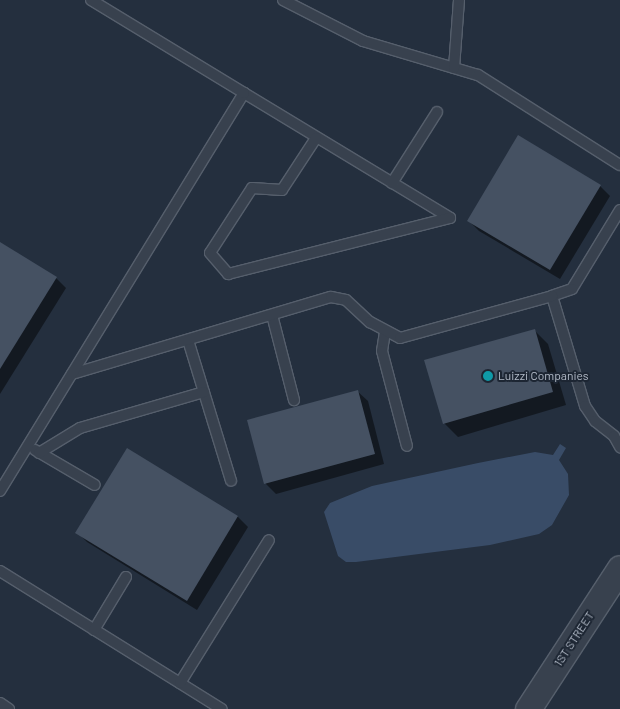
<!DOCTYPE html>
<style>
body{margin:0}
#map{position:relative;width:620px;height:709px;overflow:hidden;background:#242f3e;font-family:Barlow,sans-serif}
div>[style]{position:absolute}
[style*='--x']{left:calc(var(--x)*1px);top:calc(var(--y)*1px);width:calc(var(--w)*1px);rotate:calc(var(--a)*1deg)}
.water>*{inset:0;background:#394c67}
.shadow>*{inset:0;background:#0007}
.building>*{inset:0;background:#455162}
.roads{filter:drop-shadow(1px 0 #565f6c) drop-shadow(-1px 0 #565f6c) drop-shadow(0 1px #565f6c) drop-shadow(0 -1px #565f6c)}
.service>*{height:10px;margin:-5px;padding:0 5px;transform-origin:5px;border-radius:5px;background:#38414e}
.tertiary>*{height:25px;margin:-12.5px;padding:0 12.5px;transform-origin:12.5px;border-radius:12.5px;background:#38414e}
.dots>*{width:14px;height:14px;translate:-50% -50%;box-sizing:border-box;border:2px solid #1d2633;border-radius:50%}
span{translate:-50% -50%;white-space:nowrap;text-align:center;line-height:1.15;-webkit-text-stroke:4px #1d2633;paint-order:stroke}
.poi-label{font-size:12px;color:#b4bcc9}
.left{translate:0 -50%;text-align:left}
.street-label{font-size:12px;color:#b4bcc9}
</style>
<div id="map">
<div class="water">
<div style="clip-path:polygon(560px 444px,566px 448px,559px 460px,568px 474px,569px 495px,552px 525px,539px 534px,490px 545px,356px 562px,346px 562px,338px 556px,324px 512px,330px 503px,372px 486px,478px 463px,535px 452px,553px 455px)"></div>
</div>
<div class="shadow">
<div style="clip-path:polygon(600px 186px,610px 196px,560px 279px,479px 231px,469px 221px)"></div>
<div style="clip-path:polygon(0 243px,56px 278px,66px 288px,0 394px)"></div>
<div style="clip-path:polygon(534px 330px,548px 344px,566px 405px,458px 437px,444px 423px)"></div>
<div style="clip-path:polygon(357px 391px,368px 401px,384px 464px,276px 494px,266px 484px,249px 421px)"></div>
<div style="clip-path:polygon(127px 450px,238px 517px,248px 527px,197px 610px,87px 542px,77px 532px)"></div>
</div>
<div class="building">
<div style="clip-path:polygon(518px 135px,601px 185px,550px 270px,467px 221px)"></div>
<div style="clip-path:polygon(0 242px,57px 277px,0 369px)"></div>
<div style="clip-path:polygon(535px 329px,553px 392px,443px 424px,424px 360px)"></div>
<div style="clip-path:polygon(358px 390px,375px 454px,264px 484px,247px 420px)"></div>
<div style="clip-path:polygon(127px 448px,238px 516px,187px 601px,75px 533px)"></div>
</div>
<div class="roads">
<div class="service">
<div style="--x:283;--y:0;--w:90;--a:27.1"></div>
<div style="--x:363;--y:41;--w:120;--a:16.5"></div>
<div style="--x:478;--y:75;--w:168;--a:32.4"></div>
<div style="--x:454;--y:68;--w:68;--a:-85.8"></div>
<div style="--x:244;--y:93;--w:241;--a:31.2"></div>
<div style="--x:316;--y:138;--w:62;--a:123.2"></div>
<div style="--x:282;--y:190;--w:30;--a:-176"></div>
<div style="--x:252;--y:188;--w:77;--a:122.9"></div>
<div style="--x:210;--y:253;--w:28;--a:49"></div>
<div style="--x:228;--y:274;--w:229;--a:-14.2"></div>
<div style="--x:392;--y:183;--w:84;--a:-57.6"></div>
<div style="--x:620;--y:210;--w:92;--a:121.3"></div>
<div style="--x:572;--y:289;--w:21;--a:161"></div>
<div style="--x:552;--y:296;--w:115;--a:73.3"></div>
<div style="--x:585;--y:406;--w:18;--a:56"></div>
<div style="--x:595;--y:421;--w:24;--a:38"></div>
<div style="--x:614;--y:436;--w:13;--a:61"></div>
<div style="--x:272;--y:315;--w:88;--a:75.5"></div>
<div style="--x:385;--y:332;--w:19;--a:99"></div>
<div style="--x:382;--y:351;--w:98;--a:75.3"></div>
<div style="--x:188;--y:340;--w:147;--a:73"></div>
<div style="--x:72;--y:374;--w:270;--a:-16.6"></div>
<div style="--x:331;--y:297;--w:15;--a:11"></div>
<div style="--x:346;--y:300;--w:33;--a:43"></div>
<div style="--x:370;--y:322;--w:34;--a:28"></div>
<div style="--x:400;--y:338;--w:158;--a:-15.4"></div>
<div style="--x:35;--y:450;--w:69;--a:30.3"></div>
<div style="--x:39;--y:453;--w:48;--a:-31.4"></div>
<div style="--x:80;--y:428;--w:129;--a:-16.2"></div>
<div style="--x:0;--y:491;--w:467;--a:-58.5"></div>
<div style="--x:244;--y:93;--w:179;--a:-148.7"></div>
<div style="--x:0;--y:571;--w:261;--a:31.9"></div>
<div style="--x:94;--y:630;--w:62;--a:-58.9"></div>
<div style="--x:180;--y:683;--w:168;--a:-58.1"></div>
<div style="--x:0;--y:703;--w:11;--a:34"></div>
</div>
<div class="tertiary">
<div style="--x:528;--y:709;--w:168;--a:-56.9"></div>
</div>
</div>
<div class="dots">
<div style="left:488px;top:376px;background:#0f9aa8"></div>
</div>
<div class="poi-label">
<span class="left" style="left:498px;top:376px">Luizzi Companies</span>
</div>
<div class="street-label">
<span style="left:574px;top:639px;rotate:-57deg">1ST STREET</span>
</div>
</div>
